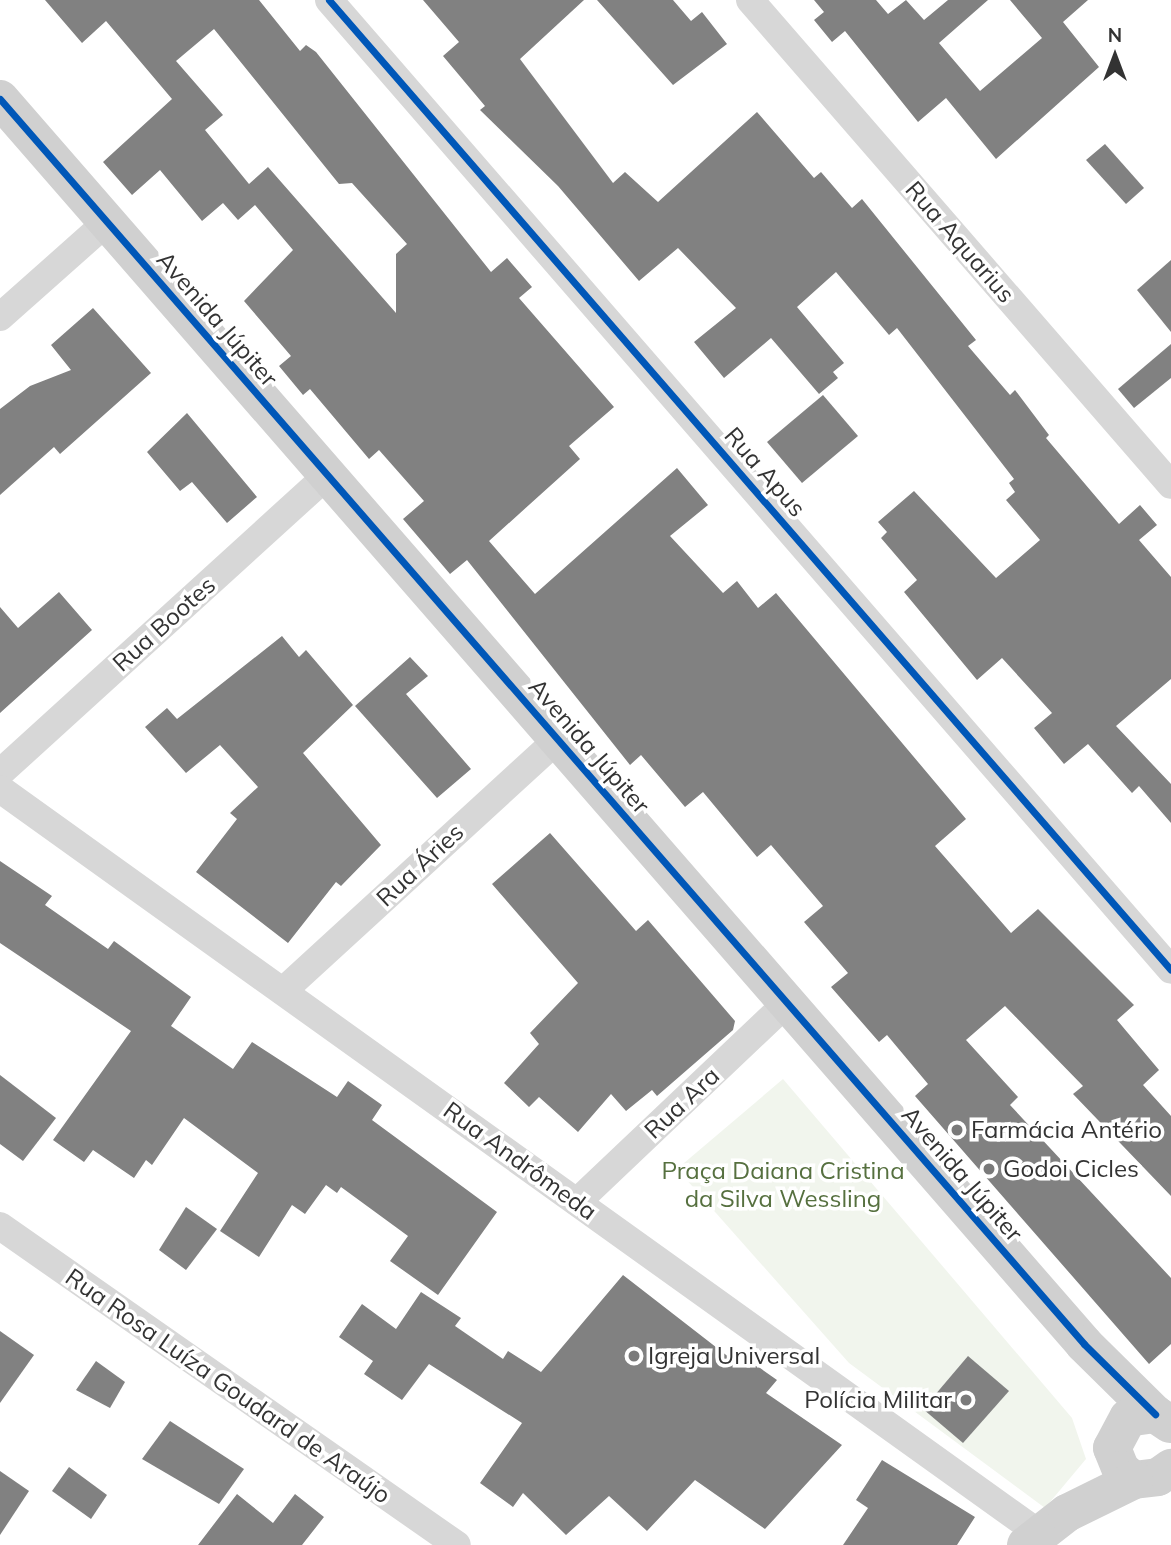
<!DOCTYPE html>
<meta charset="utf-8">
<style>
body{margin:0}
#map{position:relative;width:1171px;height:1545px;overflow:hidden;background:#fff;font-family:Mulish,sans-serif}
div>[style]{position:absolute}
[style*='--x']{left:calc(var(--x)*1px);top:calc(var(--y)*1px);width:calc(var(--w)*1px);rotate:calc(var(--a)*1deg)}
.green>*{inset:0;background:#f1f5ed}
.building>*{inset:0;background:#818181}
.minor>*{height:28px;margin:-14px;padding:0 14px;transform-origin:14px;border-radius:14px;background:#d7d7d7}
.secondary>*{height:38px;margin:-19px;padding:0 19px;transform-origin:19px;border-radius:19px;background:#d0d0d0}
.cycleway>*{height:7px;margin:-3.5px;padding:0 3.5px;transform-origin:3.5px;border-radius:3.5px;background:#0057b8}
.dots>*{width:19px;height:19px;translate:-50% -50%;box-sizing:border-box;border:4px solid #fff;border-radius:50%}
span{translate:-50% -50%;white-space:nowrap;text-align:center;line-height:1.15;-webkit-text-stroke:7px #fff;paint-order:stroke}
.street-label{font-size:24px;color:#333}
.poi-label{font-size:24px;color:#333}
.left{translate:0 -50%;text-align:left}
.right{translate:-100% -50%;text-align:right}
.park-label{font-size:24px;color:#56703f}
.north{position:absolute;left:1080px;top:21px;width:70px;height:70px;-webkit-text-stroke:5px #fff;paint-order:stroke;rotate:0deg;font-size:19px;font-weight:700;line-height:28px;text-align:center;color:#333}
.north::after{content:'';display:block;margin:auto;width:24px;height:32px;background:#333;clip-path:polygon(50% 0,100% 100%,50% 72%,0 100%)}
</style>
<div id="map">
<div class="green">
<div style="clip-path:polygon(783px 1079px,1072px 1418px,1086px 1459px,1045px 1508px,849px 1363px,677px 1169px)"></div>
</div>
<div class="building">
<div style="clip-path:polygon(evenodd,45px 0,259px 0,300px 51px,306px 45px,316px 52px,491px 272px,507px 258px,532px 287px,519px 298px,614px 407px,569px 446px,580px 459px,489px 541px,535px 594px,677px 468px,708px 505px,670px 536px,723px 593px,737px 581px,758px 608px,776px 593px,966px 819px,935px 846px,1011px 933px,1038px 909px,1134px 1005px,1117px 1020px,1159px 1070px,1143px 1085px,1171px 1116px,1171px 1196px,1073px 1094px,1083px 1086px,1005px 1006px,966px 1040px,1018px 1097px,1010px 1105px,1171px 1278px,1171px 1344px,1149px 1364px,915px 1096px,928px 1084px,887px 1035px,879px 1042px,831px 987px,848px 973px,804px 922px,823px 906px,771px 845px,757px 857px,703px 792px,685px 807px,641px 755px,630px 765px,467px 560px,450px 574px,403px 519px,424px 501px,379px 450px,369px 459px,310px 389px,303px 395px,279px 366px,291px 356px,244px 301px,293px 250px,255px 205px,238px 220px,223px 203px,202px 221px,160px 170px,132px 195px,103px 162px,172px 99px,106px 21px,82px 43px,45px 0,214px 29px,339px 184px,352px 183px,407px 244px,396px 254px,396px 313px,268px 167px,249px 184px,205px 130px,223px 115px,176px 61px,214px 29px)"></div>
<div style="clip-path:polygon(423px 0,584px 0,520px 59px,613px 183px,625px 172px,658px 202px,757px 112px,814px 178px,821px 172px,852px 208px,862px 199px,976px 340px,968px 346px,1010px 395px,1015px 390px,1049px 435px,1046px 438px,1119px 524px,1140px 505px,1157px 525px,1139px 540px,1171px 577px,1171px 679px,1116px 726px,1171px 784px,1171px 823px,1139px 786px,1132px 793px,1088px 744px,1064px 764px,1034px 728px,1052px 713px,1002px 658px,977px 680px,904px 592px,917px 580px,881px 538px,887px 532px,878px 522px,914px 491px,996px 578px,1040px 540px,1006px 500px,1015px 492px,1009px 483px,1014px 479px,897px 328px,889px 335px,836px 272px,797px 307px,844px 363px,833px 372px,838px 378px,819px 394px,771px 338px,724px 378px,694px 342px,736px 308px,678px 248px,639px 281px,558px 186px,480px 110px,485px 106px,443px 56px,459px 42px)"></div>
<div style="clip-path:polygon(597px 0,673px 0,691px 21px,702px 12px,727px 44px,673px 85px)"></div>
<div style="clip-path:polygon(814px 0,876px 0,888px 14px,906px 0,924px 20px,948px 0,988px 0,939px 43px,980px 91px,1042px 38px,1010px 0,1088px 0,1063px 22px,1099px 67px,996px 159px,946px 98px,918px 122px,845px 31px,832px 42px,814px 20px,824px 12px)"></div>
<div style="clip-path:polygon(1105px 144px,1144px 188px,1126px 204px,1086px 160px)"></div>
<div style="clip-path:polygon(1171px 260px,1171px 332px,1137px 290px)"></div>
<div style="clip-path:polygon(93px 308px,151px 373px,60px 454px,54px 447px,0 495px,0 409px,30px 386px,71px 370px,51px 345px)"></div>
<div style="clip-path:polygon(1171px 344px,1171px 378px,1134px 408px,1118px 389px)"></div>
<div style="clip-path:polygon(823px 395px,858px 436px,802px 483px,767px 442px)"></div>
<div style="clip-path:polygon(187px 413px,257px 497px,227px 523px,192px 482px,180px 491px,147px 452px)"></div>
<div style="clip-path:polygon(59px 592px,92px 630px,0 713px,0 607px,18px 628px)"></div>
<div style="clip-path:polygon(282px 636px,299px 657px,306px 650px,353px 705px,303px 753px,381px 845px,341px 886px,336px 882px,288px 943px,196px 872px,237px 819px,230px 813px,258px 787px,220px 745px,186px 773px,145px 727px,167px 708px,177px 719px)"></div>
<div style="clip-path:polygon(410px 657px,428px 676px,406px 694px,471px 769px,437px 798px,355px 706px)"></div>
<div style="clip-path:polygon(550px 833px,636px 931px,648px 920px,735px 1021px,733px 1030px,657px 1096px,652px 1090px,626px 1111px,611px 1094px,578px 1132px,539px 1097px,529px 1107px,504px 1083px,539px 1044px,530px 1033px,578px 983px,492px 884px)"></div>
<div style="clip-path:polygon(0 861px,52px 896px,45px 905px,108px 949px,114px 941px,191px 997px,171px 1026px,194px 1042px,233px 1069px,252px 1042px,337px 1097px,348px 1081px,382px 1105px,372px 1120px,497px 1212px,438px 1295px,390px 1261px,408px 1236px,341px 1187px,337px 1193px,326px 1185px,305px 1214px,292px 1205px,259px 1257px,220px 1231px,258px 1173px,184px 1118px,152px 1165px,146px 1160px,134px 1178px,93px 1150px,84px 1162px,53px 1140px,131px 1031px,0 943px)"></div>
<div style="clip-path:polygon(0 1075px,56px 1118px,23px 1161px,0 1144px)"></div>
<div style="clip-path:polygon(186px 1207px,217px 1229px,186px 1270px,159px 1250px)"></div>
<div style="clip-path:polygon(623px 1275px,730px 1358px,736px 1351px,777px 1380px,766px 1393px,842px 1445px,765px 1529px,695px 1480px,647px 1531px,609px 1496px,566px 1535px,523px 1493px,513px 1507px,480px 1483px,522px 1423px,429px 1364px,402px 1400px,364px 1374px,373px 1361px,339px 1337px,362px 1304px,396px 1329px,421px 1292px,461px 1318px,455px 1326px,503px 1359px,508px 1351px,541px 1372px)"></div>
<div style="clip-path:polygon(0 1331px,34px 1355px,0 1403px)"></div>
<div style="clip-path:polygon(968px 1356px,1009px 1391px,963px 1443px,923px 1409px)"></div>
<div style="clip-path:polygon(96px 1361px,125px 1382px,110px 1408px,76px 1390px)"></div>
<div style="clip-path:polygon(170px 1421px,244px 1469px,219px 1504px,142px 1459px)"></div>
<div style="clip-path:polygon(882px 1460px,975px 1517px,957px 1545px,843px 1545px,868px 1508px,856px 1500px)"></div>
<div style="clip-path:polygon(69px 1467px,107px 1495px,91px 1519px,52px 1491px)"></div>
<div style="clip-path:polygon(0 1471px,29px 1491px,0 1535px)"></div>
<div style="clip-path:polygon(237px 1494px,273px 1523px,295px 1494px,324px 1517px,302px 1545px,198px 1545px)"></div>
</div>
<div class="minor">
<div style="--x:329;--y:0;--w:1284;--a:49.04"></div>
<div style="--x:750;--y:0;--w:642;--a:49.04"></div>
<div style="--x:0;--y:317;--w:143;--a:-41.6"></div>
<div style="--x:0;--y:773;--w:442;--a:-42.3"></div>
<div style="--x:0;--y:789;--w:1279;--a:35.62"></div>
<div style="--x:283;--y:991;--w:373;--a:-42.5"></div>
<div style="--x:577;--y:1202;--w:289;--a:-43.5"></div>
<div style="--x:0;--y:1226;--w:557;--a:34.92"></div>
</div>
<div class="secondary">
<div style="--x:0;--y:99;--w:1651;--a:48.95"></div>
<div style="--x:1084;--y:1344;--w:100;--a:44.6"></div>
<div style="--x:1170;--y:1424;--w:18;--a:-146"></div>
<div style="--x:1155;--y:1414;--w:27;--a:172"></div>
<div style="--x:1128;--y:1418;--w:34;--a:118"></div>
<div style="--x:1112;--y:1448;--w:24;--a:68"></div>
<div style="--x:1121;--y:1470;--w:16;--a:38"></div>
<div style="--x:1134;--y:1480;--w:24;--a:-7"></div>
<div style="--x:1158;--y:1477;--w:16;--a:-35"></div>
<div style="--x:1026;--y:1545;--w:52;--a:-38"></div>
<div style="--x:1067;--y:1513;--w:75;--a:-26.2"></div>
</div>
<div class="cycleway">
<div style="--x:329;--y:0;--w:1284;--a:49.04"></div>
<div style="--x:0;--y:99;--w:1651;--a:48.95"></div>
<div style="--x:1084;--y:1344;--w:100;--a:44.6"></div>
</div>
<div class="dots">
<div style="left:957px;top:1130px;background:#7a7a7a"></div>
<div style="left:989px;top:1169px;background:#7a7a7a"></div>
<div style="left:634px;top:1356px;background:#7a7a7a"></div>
<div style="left:966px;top:1400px;background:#7a7a7a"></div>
</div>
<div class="street-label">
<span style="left:960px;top:242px;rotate:49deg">Rua Aquarius</span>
<span style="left:217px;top:319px;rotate:49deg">Avenida Júpiter</span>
<span style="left:765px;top:472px;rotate:49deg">Rua Apus</span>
<span style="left:164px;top:624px;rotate:-42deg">Rua Bootes</span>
<span style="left:589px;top:746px;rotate:49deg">Avenida Júpiter</span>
<span style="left:420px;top:865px;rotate:-43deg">Rua Áries</span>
<span style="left:682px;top:1103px;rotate:-43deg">Rua Ara</span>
<span style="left:520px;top:1161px;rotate:36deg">Rua Andrômeda</span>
<span style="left:962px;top:1174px;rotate:49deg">Avenida Júpiter</span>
<span style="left:228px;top:1386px;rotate:35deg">Rua Rosa Luíza Goudard de Araújo</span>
</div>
<div class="poi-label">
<span class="left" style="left:971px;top:1130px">Farmácia Antério</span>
<span class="left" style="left:1003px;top:1169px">Godoi Cicles</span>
<span class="left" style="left:648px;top:1356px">Igreja Universal</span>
<span class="right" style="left:952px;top:1400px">Polícia Militar</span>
</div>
<div class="park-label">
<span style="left:783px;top:1185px">Praça Daiana Cristina<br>da Silva Wessling</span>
</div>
<div class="north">N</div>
</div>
